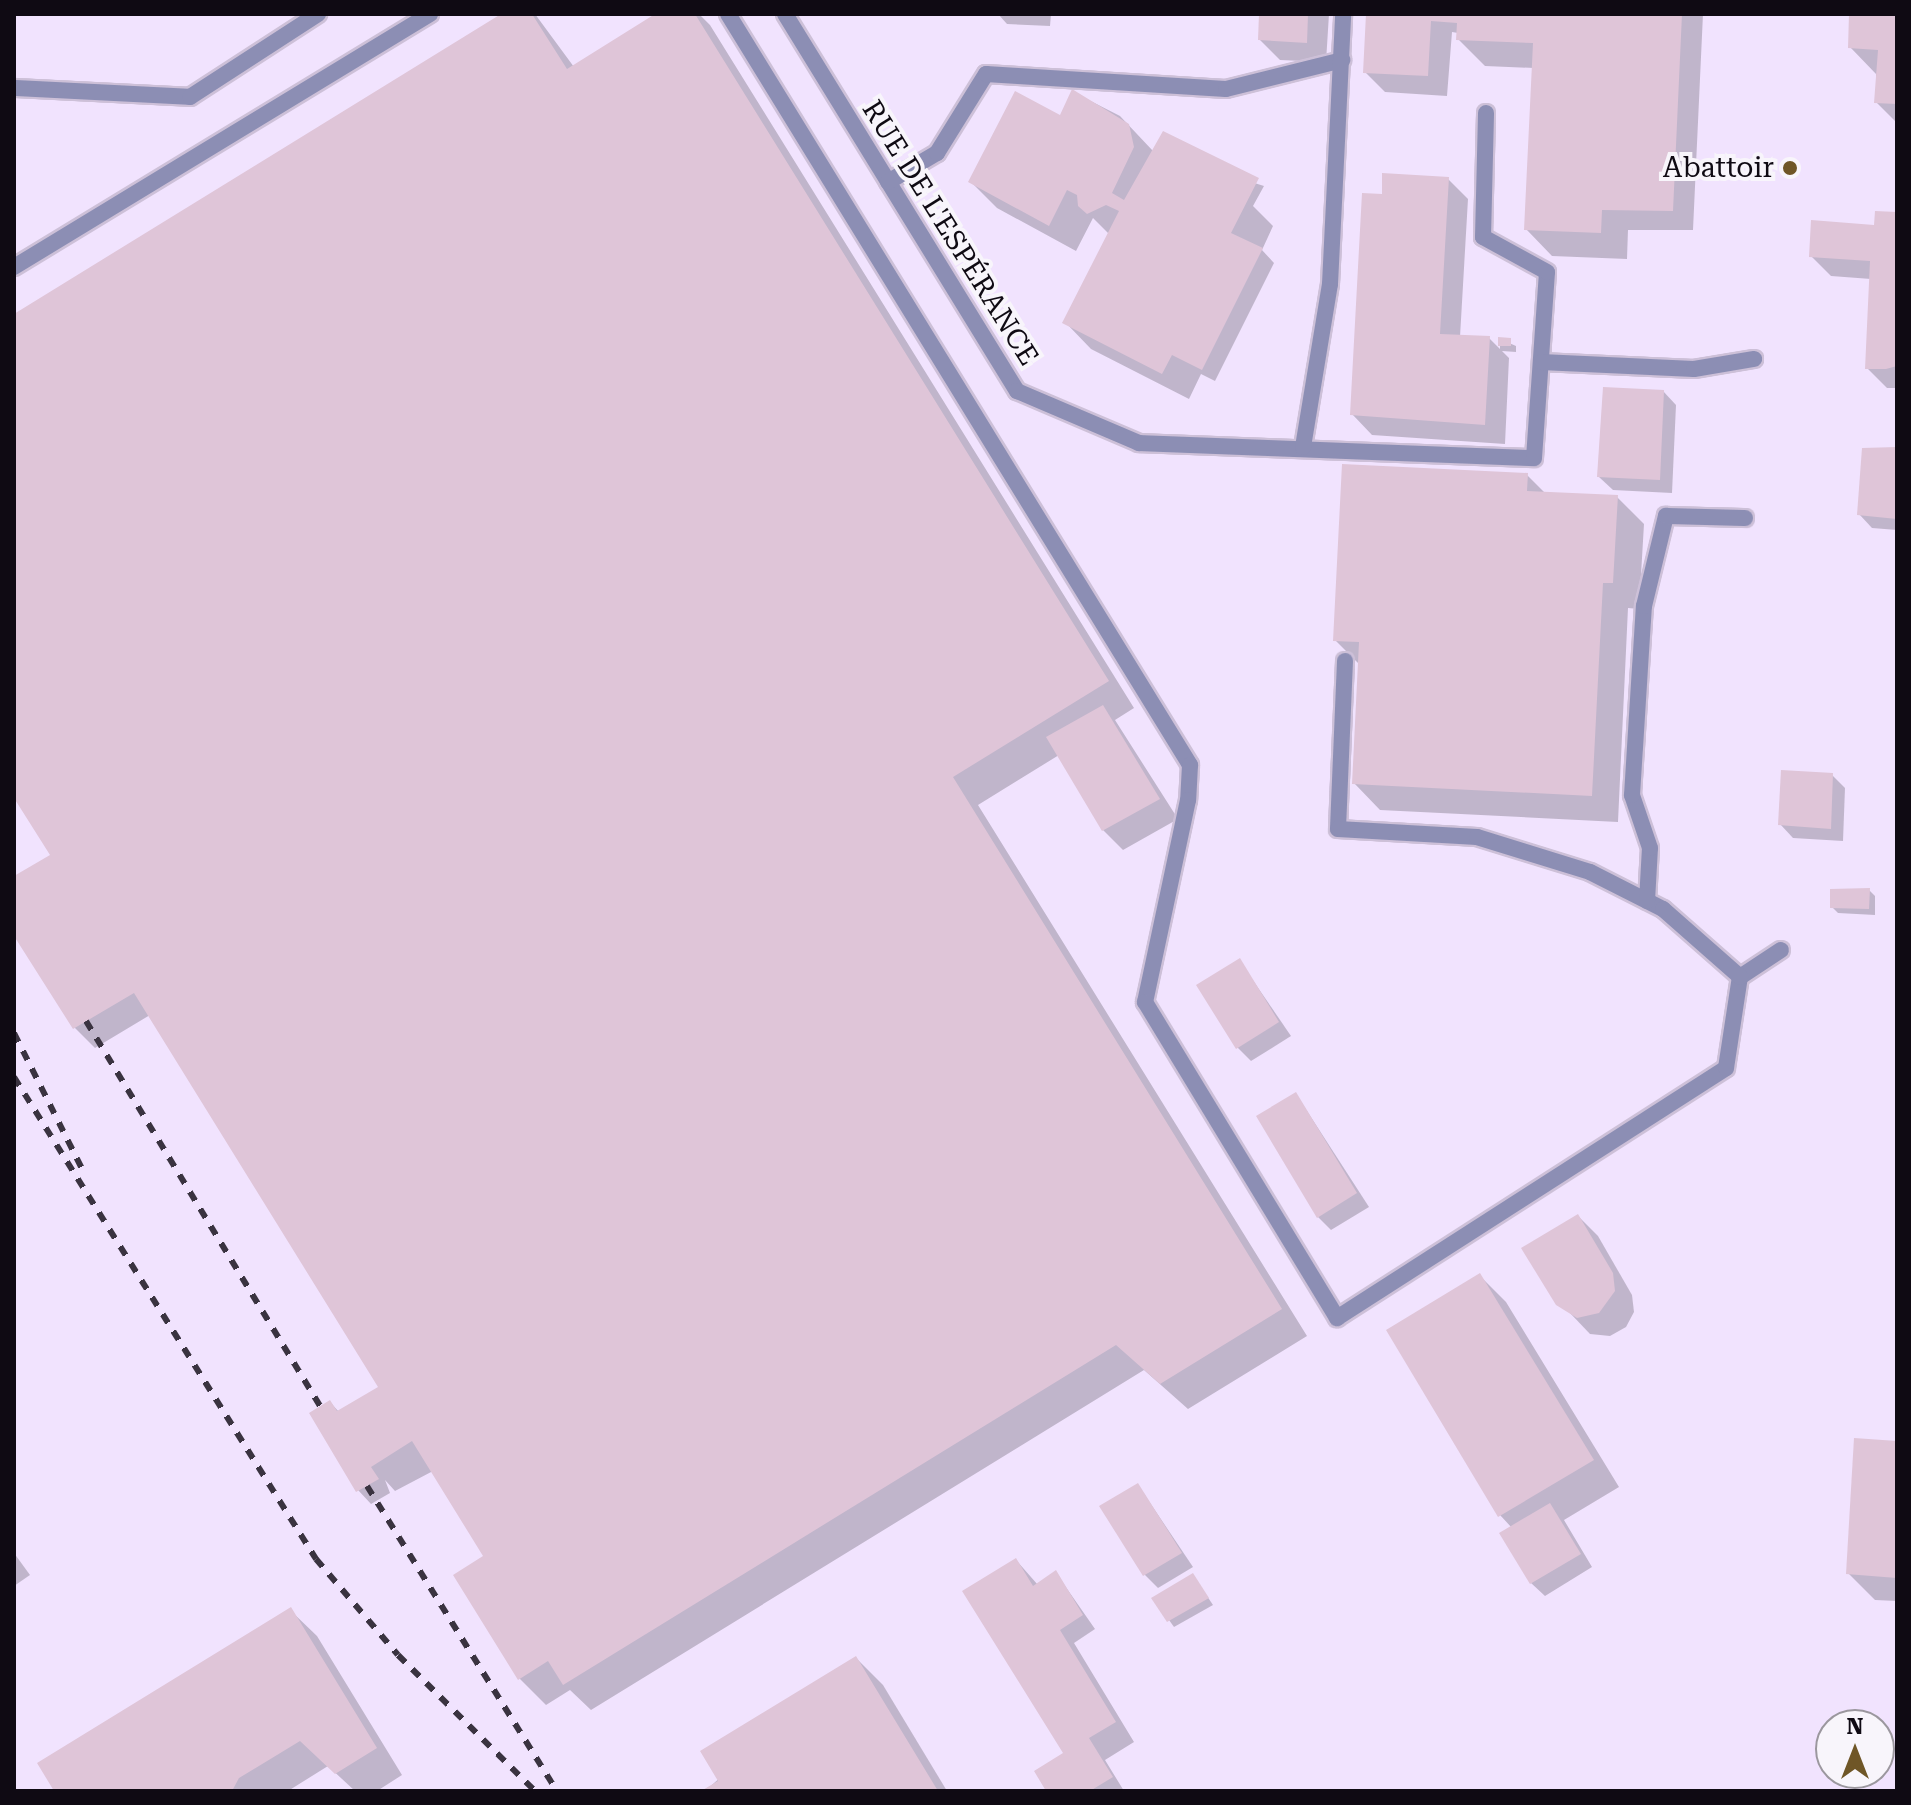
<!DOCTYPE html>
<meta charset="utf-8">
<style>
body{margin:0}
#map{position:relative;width:1911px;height:1805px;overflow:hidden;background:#f1e3fe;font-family:"Roboto Serif",serif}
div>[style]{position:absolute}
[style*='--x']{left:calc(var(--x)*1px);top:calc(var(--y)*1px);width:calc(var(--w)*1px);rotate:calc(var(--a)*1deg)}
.shadow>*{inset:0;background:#0003}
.building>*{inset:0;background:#dfc5d8}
.roads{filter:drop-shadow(2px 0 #cdc0d8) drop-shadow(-2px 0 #cdc0d8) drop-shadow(0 2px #cdc0d8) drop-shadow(0 -2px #cdc0d8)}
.lane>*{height:16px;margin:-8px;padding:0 8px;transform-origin:8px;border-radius:8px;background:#8c8eb4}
.rail>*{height:6px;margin-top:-3px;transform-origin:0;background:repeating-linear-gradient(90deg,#3a3340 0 10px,transparent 0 20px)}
.dots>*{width:22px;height:22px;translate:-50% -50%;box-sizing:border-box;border:4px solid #f8f5fb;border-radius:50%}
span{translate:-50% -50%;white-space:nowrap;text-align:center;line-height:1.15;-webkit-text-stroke:8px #f8f5fb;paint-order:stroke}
.poi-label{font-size:28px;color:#0f0a13}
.right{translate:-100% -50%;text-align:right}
.street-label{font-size:28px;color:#0f0a13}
.frame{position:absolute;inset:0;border:16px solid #0f0a13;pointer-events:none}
.north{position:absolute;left:1815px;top:1709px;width:80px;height:80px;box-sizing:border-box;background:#f8f5fb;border:2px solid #9b979e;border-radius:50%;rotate:0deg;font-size:22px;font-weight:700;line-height:32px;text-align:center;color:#0f0a13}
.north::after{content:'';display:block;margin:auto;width:28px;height:36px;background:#6f5627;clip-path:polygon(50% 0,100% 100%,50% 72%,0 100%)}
</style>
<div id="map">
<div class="shadow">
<div style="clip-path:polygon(504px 14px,535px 14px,574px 67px,659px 14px,699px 14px,710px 25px,1134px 708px,1115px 720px,1178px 819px,1123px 850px,1103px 830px,1059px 755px,978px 805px,1307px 1336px,1188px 1409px,1144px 1370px,591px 1710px,570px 1690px,546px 1705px,520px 1679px,486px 1557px,433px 1471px,395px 1491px,385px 1480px,390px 1493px,371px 1504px,358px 1490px,330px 1402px,339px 1412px,381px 1388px,150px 1015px,95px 1048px,75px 1028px,14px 932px,14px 879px,52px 856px,14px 794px,14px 316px)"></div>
<div style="clip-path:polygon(998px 14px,1051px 14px,1050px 26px,1007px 24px)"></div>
<div style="clip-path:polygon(1261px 14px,1329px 14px,1326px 62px,1280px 60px,1260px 40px)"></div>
<div style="clip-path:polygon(1368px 14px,1703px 14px,1693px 230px,1628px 230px,1627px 259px,1552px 256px,1526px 229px,1534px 68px,1485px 66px,1458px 39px,1458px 33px,1452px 32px,1447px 96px,1385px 92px,1365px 72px)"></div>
<div style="clip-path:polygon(1850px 14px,1897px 14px,1897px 123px,1876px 102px,1876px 74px,1850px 47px)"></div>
<div style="clip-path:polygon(1073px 92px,1120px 116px,1153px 151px,1264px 186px,1253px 206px,1273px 226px,1262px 250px,1274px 263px,1215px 381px,1201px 374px,1189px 399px,1091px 349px,1065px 322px,1109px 234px,1093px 218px,1076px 251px,997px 208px,971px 182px,1061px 117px)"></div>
<div style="clip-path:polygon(1448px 179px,1468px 199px,1460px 337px,1489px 338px,1500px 349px,1500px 339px,1516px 346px,1516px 352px,1502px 351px,1509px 358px,1505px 444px,1372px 435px,1352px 414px,1384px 196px)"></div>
<div style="clip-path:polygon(1897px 214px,1897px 388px,1887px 388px,1867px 368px,1871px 279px,1831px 276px,1811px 256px)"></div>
<div style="clip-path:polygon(1663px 391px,1676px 405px,1672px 493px,1613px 490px,1599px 477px)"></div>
<div style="clip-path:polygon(1897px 449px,1897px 530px,1872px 528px,1859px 514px)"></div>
<div style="clip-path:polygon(1527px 475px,1546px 494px,1617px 497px,1644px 524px,1639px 609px,1628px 608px,1618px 822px,1380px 810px,1354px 783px,1360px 665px,1335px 640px)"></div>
<div style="clip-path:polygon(1832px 775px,1845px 788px,1843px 841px,1793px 838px,1780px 824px)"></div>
<div style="clip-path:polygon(1869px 890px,1875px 896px,1875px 915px,1838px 913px,1832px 907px)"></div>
<div style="clip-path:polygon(1239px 960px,1291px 1036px,1251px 1061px,1237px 1047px)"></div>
<div style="clip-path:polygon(1296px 1094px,1369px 1207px,1331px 1230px,1318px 1217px)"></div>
<div style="clip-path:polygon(1578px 1216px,1598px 1236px,1632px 1295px,1634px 1312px,1626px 1327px,1610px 1336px,1590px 1334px,1570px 1313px)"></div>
<div style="clip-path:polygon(1479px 1275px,1506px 1302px,1619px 1487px,1564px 1520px,1592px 1567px,1545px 1596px,1531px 1583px,1512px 1528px,1500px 1515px)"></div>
<div style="clip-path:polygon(1897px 1443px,1897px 1601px,1875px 1600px,1848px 1573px)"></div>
<div style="clip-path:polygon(1138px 1485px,1193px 1567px,1158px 1588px,1145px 1575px)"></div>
<div style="clip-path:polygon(14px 1553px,30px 1575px,14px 1586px)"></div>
<div style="clip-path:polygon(1016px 1560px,1038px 1585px,1056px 1573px,1095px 1629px,1074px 1643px,1134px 1742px,1105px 1760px,1124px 1791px,1048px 1791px,1066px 1754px)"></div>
<div style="clip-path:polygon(1193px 1575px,1213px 1605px,1174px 1627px,1154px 1599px)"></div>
<div style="clip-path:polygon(290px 1610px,317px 1636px,402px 1775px,377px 1791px,355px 1791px,328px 1766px,288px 1791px,57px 1791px)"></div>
<div style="clip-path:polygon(856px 1658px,883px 1685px,947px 1791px,705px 1791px)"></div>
</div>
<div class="building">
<div style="clip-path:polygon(501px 14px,532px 14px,567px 69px,655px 14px,695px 14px,1109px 681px,953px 777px,1282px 1309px,1160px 1384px,1116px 1345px,563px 1685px,548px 1661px,518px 1680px,453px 1575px,483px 1556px,412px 1441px,371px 1467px,379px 1479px,356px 1492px,309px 1413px,330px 1400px,337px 1411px,378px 1387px,134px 993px,73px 1029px,14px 936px,14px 876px,50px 855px,14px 798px,14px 314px)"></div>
<div style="clip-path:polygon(1259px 14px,1308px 14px,1307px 43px,1258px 40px)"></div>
<div style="clip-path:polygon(1366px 14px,1682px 14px,1673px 211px,1602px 210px,1601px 233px,1524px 230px,1533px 43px,1456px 40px,1457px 23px,1431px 21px,1428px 76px,1363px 73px)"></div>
<div style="clip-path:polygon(1849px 14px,1897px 14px,1897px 104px,1874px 103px,1878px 50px,1848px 48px)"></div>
<div style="clip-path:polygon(1072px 89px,1129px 124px,1134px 147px,1112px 193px,1124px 200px,1163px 131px,1259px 178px,1231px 233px,1263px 248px,1202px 370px,1172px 355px,1162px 374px,1062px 323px,1119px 211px,1106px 205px,1087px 214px,1078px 206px,1077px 195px,1067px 190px,1049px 226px,968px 182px,1015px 91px,1060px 115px)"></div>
<div style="clip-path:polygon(1382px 173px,1449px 177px,1440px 334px,1490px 336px,1485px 425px,1350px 415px,1362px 193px,1382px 194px)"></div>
<div style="clip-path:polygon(1875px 211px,1897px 212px,1897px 366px,1886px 369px,1865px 369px,1870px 261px,1809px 257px,1811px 220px,1874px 225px)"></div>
<div style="clip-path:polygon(1498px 337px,1511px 338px,1511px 346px,1498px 346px)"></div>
<div style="clip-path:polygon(1603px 387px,1664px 390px,1660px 480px,1597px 477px)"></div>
<div style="clip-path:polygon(1897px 447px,1897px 519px,1857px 515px,1862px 448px)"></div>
<div style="clip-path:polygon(1342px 464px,1528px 473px,1527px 491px,1618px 495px,1613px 583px,1603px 583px,1592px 796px,1352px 784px,1359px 642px,1333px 641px)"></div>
<div style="clip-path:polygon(1103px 705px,1160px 799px,1102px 831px,1046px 737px)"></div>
<div style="clip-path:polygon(1781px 770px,1833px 773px,1831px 829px,1778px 825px)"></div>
<div style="clip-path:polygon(1870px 888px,1869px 909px,1830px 908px,1830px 889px)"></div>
<div style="clip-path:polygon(1240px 958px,1279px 1022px,1236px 1049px,1196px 985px)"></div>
<div style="clip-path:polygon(1296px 1092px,1357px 1193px,1317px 1218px,1256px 1116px)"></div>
<div style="clip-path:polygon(1578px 1214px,1613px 1273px,1615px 1291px,1599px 1313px,1577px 1318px,1556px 1305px,1521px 1248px)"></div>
<div style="clip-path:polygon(1480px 1273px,1594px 1460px,1498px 1517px,1386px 1330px)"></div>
<div style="clip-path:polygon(1854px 1438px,1897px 1441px,1897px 1578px,1846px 1574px)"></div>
<div style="clip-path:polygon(1138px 1483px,1182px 1553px,1143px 1576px,1099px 1506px)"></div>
<div style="clip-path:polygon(1550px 1503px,1581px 1554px,1530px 1584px,1499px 1533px)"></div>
<div style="clip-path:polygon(1016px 1558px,1033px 1586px,1056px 1570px,1083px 1615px,1060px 1630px,1116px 1722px,1089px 1738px,1113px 1777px,1090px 1791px,1046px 1791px,1034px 1771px,1063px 1753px,962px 1591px)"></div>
<div style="clip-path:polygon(1193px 1573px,1209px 1598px,1167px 1622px,1151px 1598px)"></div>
<div style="clip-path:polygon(291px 1607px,377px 1748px,335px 1774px,300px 1741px,239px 1778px,232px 1791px,54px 1791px,37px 1763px)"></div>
<div style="clip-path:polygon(856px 1656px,938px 1791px,701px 1791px,718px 1781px,700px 1751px)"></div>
</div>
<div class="roads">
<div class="lane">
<div style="--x:728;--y:14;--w:882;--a:58.4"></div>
<div style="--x:1190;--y:765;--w:35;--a:93"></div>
<div style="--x:1188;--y:800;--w:207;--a:102"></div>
<div style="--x:1145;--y:1002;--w:370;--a:58.7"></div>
<div style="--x:1337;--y:1318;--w:462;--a:-32.7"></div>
<div style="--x:1726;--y:1068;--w:92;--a:-81.3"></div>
<div style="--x:1740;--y:977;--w:49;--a:-33.4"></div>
<div style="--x:785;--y:14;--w:443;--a:58.4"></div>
<div style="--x:1017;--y:391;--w:133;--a:23.1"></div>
<div style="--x:1139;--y:443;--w:395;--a:2.2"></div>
<div style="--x:1534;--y:458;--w:186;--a:-86"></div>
<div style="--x:1547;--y:272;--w:73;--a:-151.3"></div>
<div style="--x:1483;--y:237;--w:124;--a:-88.6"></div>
<div style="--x:14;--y:88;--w:176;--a:2.9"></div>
<div style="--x:190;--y:97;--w:153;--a:-33"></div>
<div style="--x:888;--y:182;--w:57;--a:-30.6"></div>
<div style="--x:937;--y:153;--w:93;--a:-58.2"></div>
<div style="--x:986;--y:74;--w:240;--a:3.6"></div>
<div style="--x:1226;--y:89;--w:120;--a:-14"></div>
<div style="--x:14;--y:267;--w:487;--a:-31.3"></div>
<div style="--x:1541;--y:362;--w:153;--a:2.6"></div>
<div style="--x:1694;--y:369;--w:61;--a:-9.5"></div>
<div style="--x:1303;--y:447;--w:165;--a:-80.6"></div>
<div style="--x:1330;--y:284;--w:270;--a:-87.2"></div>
<div style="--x:1345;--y:661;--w:168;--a:92.4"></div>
<div style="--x:1338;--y:829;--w:139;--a:3.3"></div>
<div style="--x:1477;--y:837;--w:118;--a:17.2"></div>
<div style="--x:1590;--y:872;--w:82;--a:26.9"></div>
<div style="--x:1663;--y:909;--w:103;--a:41.4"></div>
<div style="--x:1647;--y:901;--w:53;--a:-86.8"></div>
<div style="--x:1650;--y:848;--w:56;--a:-108.8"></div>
<div style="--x:1632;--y:795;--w:189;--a:-86.4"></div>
<div style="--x:1644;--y:606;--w:93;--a:-76.3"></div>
<div style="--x:1666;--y:516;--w:79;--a:1.5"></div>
</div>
</div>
<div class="rail">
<div style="--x:86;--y:1021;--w:451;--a:58.7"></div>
<div style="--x:14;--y:1033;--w:154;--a:63.4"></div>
<div style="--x:14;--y:1077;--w:569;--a:57.93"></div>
<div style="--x:316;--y:1559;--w:126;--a:49.5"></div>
<div style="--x:398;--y:1655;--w:193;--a:44.8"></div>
<div style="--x:367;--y:1486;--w:359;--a:58.1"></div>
</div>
<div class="dots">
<div style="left:1790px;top:168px;background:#6f5627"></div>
</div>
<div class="poi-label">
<span class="right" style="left:1774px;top:168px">Abattoir</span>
</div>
<div class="street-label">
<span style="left:950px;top:233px;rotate:58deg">RUE DE L'ESPÉRANCE</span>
</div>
<div class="frame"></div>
<div class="north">N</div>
</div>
